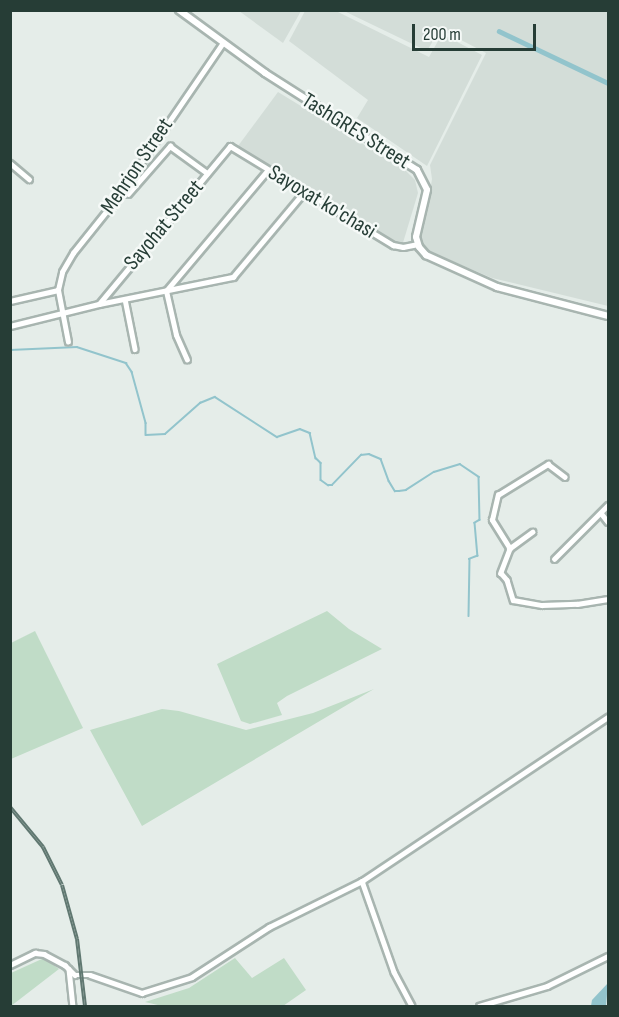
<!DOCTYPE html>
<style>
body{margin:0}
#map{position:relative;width:619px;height:1017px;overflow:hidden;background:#e5ede9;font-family:"Sofia Sans Condensed",sans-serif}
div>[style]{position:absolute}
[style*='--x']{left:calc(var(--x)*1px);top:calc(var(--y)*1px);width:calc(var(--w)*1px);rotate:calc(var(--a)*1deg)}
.built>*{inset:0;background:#d3ddd8}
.green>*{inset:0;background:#c0dcc7}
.water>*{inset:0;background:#92c4cc}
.stream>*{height:1.5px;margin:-0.75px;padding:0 0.75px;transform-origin:0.75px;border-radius:0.75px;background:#92c4cc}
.canal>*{height:4.5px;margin:-2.25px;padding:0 2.25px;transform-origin:2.25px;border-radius:2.25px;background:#92c4cc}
.roads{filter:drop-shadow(2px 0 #a8b5b0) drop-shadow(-2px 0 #a8b5b0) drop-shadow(0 2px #a8b5b0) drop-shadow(0 -2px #a8b5b0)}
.street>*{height:4.5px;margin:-2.25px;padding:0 2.25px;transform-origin:2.25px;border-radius:2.25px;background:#fff}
.secondary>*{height:6px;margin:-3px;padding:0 3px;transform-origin:3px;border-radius:3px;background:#fff}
.rail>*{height:4px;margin-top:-2px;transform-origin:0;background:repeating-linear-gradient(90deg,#f5f9f7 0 4.5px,#607871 0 9px);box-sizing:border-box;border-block:2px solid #607871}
span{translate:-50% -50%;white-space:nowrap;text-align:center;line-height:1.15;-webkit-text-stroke:5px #f5f9f7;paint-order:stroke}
.street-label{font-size:22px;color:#263d36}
.frame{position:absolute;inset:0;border:12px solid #263d36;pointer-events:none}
.scale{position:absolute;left:412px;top:24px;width:124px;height:27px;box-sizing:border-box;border:3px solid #263d36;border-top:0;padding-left:8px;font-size:18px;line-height:21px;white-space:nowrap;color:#263d36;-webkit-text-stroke:4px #f5f9f7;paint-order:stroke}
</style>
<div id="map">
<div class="built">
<div style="clip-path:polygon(239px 11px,301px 11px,283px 43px)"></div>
<div style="clip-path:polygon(305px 11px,336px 11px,429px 57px,442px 34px,482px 55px,427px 166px,357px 118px,368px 100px,289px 41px)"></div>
<div style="clip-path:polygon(344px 11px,608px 11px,608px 306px,492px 278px,424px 249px,420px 233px,429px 198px,432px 179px,430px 165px,486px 53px,440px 29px,427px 51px)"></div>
<div style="clip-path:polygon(278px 92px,404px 169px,415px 180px,418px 193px,402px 246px,238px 146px)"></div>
</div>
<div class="green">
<div style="clip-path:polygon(327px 611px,349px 629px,382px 649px,287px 696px,277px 703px,282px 715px,250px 724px,241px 721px,217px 664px)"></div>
<div style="clip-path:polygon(35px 631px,83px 728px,11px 759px,11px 643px)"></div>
<div style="clip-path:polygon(374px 689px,142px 826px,90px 730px,162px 709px,179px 711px,246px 730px,313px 713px)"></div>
<div style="clip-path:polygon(44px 958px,59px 969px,11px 1006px,11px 973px)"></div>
<div style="clip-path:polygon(235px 958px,252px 978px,284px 958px,306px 990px,283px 1006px,162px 1006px,145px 1002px,189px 988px)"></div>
</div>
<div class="water">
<div style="clip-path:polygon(608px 983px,606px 1006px,591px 1006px,592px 1000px)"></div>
</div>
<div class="stream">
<div style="--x:10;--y:350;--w:67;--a:-2.6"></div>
<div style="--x:77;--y:347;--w:52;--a:18.1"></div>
<div style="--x:126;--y:363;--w:11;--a:56"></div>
<div style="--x:132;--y:372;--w:53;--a:74.6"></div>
<div style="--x:146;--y:423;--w:12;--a:90"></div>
<div style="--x:146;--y:435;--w:19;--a:-3"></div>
<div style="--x:165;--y:434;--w:47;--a:-41.5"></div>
<div style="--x:200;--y:403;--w:16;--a:-22"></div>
<div style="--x:215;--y:397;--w:74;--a:32.8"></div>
<div style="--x:277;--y:437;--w:24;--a:-19"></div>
<div style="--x:300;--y:429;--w:11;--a:22"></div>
<div style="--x:310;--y:433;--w:26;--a:77"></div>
<div style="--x:316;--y:458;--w:7;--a:45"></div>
<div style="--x:321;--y:463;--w:17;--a:90"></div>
<div style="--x:321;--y:480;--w:9;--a:36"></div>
<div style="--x:328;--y:485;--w:4;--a:0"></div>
<div style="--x:332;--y:485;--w:42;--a:-46"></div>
<div style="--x:361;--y:455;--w:8;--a:-7"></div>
<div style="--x:369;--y:454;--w:13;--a:23"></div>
<div style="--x:381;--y:459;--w:23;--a:70"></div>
<div style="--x:389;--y:481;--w:12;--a:59"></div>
<div style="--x:395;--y:491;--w:4;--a:0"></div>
<div style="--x:399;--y:491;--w:7;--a:-8"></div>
<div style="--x:406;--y:490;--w:33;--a:-33"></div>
<div style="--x:434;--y:472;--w:27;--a:-17"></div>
<div style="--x:460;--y:464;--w:23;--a:34"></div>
<div style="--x:479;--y:477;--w:43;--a:88.7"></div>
<div style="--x:480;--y:520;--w:6;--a:149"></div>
<div style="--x:475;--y:523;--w:33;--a:85"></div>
<div style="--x:478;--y:556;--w:9;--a:159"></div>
<div style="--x:470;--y:559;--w:57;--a:91"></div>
</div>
<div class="canal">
<div style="--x:499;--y:31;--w:121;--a:25.5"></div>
</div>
<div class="roads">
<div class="street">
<div style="--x:10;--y:163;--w:25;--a:40"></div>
<div style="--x:119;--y:194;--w:9;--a:0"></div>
<div style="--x:128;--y:194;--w:64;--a:-48.8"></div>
<div style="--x:170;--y:146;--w:46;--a:36.1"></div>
<div style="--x:125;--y:299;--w:51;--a:78.7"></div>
<div style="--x:10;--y:301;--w:49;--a:-12.9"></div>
<div style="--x:99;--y:304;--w:205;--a:-50.3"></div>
<div style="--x:230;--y:146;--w:191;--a:31.3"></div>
<div style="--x:393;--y:245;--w:10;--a:11"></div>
<div style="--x:403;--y:247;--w:15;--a:-11"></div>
<div style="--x:10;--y:326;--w:92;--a:-13.9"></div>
<div style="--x:99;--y:304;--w:137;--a:-11.4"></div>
<div style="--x:233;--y:277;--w:111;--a:-50.1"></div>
<div style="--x:68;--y:342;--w:53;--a:-100.9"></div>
<div style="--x:58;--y:290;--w:18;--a:-77"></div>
<div style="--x:62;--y:272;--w:22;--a:-60"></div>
<div style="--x:73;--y:253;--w:70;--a:-51.3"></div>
<div style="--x:117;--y:198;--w:186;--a:-55.7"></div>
<div style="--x:187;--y:360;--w:27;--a:-114"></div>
<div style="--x:176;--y:335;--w:45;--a:-102.8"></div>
<div style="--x:166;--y:291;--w:158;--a:-49.9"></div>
<div style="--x:601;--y:513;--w:11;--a:52"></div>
<div style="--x:533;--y:532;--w:29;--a:144"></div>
<div style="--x:510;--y:549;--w:26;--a:111"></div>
<div style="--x:501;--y:573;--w:9;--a:49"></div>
<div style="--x:507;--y:580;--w:21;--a:73"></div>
<div style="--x:513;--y:600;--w:29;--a:10"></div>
<div style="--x:542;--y:605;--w:35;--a:-2"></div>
<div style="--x:577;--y:604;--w:31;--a:-9"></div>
<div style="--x:510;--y:549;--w:34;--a:-122"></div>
<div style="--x:492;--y:520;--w:26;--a:-77"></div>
<div style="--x:498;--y:495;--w:59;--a:-31.8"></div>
<div style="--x:548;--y:464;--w:21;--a:37"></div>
<div style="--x:554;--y:559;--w:76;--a:-45"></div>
<div style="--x:362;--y:881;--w:96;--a:70.6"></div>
<div style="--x:394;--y:972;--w:38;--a:62"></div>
<div style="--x:10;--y:965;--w:28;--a:-26"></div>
<div style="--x:35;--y:953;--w:9;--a:6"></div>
<div style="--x:44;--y:954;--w:24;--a:28"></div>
<div style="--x:65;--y:965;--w:14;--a:45"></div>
<div style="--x:75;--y:975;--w:15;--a:0"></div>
<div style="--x:90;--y:975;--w:55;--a:19.1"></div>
<div style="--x:142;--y:993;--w:52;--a:-17.7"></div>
<div style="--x:192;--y:977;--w:92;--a:-33"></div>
<div style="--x:269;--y:927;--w:104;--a:-26.3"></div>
<div style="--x:362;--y:881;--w:296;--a:-33.7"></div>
<div style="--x:69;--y:969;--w:37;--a:84"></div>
<div style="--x:479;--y:1006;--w:71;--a:-16.4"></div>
<div style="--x:547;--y:986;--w:68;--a:-26.2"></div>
</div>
<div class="secondary">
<div style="--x:179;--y:10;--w:107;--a:36.2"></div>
<div style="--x:265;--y:73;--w:180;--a:32.5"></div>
<div style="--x:417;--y:170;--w:22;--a:63"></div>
<div style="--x:427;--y:190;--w:48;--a:103.2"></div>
<div style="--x:416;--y:237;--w:10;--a:73"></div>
<div style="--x:419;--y:247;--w:11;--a:49"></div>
<div style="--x:426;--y:255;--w:78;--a:24.3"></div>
<div style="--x:497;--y:287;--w:115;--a:14.6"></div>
</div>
</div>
<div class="rail">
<div style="--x:10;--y:807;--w:52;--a:50.5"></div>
<div style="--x:43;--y:847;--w:42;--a:63.4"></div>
<div style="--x:62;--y:885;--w:56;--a:74.5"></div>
<div style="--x:77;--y:939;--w:67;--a:83.2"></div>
</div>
<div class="street-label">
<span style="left:356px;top:131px;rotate:32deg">TashGRES Street</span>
<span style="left:137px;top:166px;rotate:-56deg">Mehrjon Street</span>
<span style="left:322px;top:202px;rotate:31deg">Sayoxat ko'chasi</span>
<span style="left:164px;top:225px;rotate:-50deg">Sayohat Street</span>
</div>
<div class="frame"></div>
<div class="scale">200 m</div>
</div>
